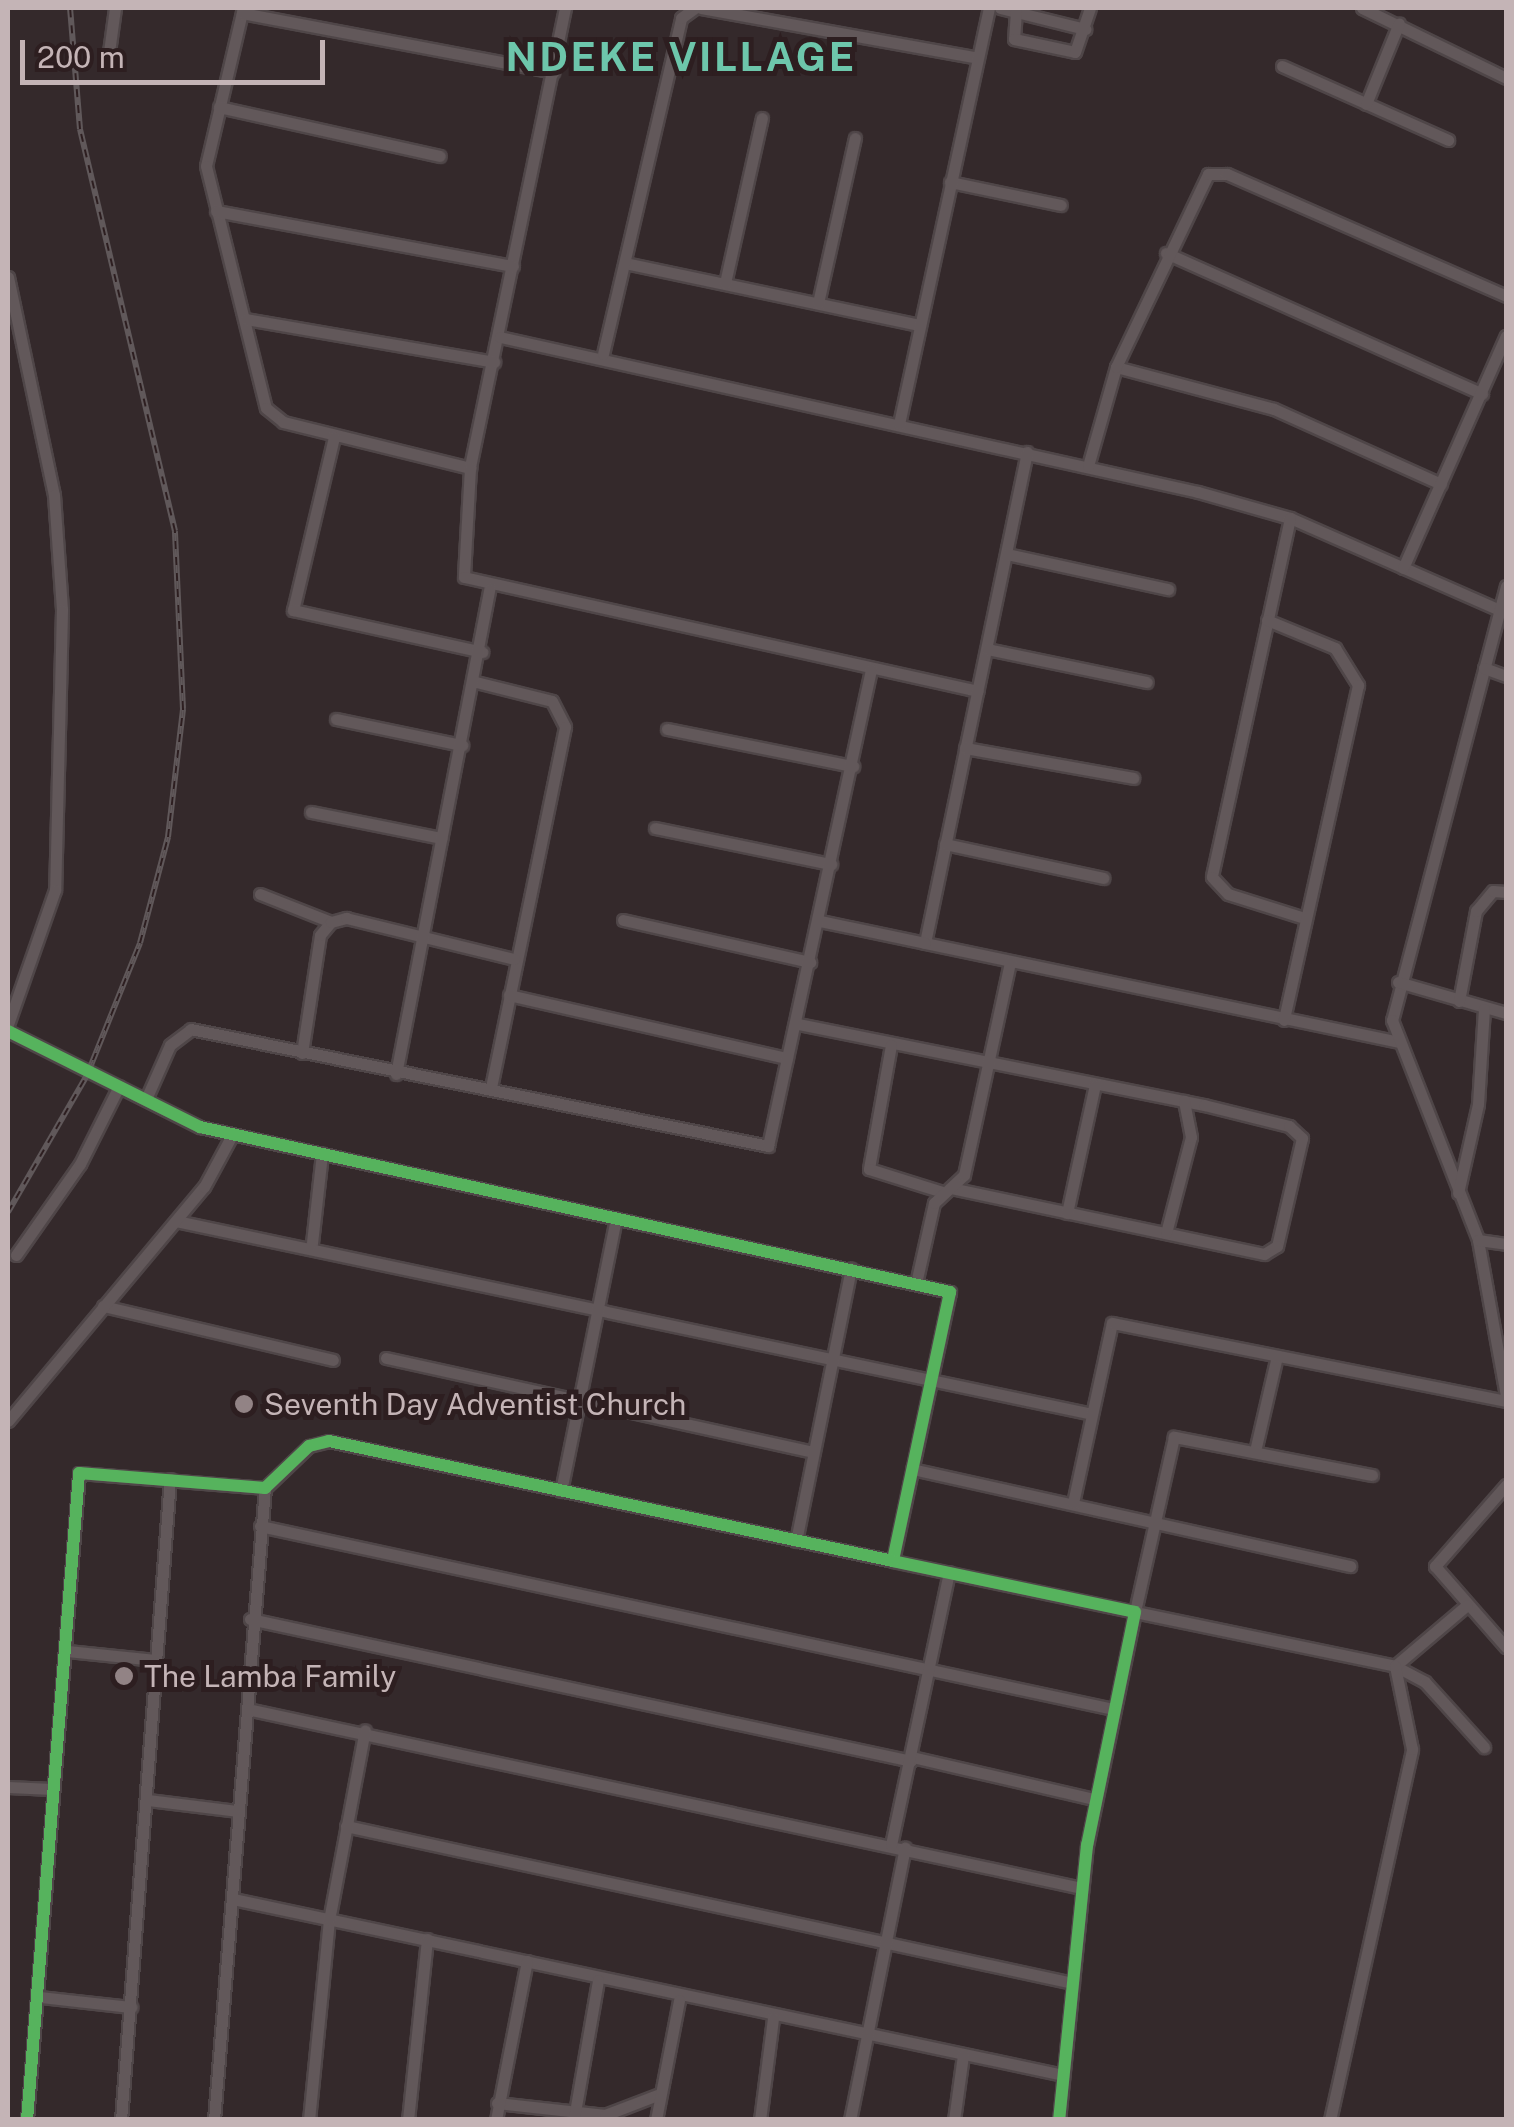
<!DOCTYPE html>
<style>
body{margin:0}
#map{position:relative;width:1514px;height:2127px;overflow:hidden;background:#34292b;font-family:"Public Sans",sans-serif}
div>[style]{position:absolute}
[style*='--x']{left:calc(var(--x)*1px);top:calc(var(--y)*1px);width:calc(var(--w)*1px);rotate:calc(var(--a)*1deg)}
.roads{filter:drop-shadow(2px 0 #4f4648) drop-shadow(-2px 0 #4f4648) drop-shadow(0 2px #4f4648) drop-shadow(0 -2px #4f4648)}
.street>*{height:11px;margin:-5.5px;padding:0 5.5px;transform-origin:5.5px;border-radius:5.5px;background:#62585a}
.rail>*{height:6px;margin-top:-3px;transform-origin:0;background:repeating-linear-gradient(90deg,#2d1e20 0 8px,#60585a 0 16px);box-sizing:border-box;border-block:2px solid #60585a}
.cycleway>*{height:12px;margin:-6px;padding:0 6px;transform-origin:6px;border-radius:6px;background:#56b35d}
.dots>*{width:28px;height:28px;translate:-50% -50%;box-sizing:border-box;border:5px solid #2d1e20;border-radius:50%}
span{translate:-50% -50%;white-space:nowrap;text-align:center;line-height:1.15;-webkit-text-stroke:10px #2d1e20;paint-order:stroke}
.poi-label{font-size:30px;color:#c4b4b6}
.left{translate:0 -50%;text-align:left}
.district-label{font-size:40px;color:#6dc6ab;font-weight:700;letter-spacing:2.5px}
.frame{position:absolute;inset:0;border:10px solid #c4b4b6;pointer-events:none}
.scale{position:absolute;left:20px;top:40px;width:305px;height:45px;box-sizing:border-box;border:5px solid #c4b4b6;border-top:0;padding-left:12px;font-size:30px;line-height:35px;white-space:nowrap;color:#c4b4b6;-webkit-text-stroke:8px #2d1e20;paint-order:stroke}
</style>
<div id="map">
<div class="roads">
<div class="street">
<div style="--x:243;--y:8;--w:162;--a:103.2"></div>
<div style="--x:206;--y:166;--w:249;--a:76.1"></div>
<div style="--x:266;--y:408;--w:22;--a:39"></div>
<div style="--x:283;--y:422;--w:193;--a:13.8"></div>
<div style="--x:565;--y:8;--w:470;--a:101.7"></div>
<div style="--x:470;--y:468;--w:109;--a:93.2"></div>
<div style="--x:464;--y:577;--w:526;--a:12.51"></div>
<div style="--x:701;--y:8;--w:281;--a:10.2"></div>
<div style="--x:1000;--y:8;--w:88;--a:13.9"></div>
<div style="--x:1362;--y:8;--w:160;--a:25.9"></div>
<div style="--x:1016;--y:11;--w:28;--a:94"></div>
<div style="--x:1014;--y:39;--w:62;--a:12"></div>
<div style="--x:1075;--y:52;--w:46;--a:-71.2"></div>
<div style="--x:242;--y:13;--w:317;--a:10.7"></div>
<div style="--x:109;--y:52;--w:44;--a:-82.2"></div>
<div style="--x:1282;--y:66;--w:182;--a:24"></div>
<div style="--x:1366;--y:104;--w:87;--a:-67.8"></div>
<div style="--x:219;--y:107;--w:226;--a:12.5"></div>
<div style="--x:950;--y:182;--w:113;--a:11.7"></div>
<div style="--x:216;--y:211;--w:302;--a:10.5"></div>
<div style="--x:1166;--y:253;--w:346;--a:24"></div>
<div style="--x:625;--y:263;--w:300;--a:11.9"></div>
<div style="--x:8;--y:277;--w:223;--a:78.1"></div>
<div style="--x:54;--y:495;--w:115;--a:86"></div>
<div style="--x:62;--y:610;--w:280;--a:91.4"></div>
<div style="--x:55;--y:890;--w:142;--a:109.3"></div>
<div style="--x:725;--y:283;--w:169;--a:-77.4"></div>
<div style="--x:818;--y:303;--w:169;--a:-77.4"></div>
<div style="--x:246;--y:319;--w:252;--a:9.8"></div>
<div style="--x:500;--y:337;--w:715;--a:12.52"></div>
<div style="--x:1198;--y:492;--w:96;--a:15.8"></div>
<div style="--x:1290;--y:518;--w:229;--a:23.7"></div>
<div style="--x:603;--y:354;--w:345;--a:-76.9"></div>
<div style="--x:681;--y:18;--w:17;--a:-36"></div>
<div style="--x:1116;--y:367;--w:163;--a:14.9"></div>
<div style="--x:1274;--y:409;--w:183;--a:24.2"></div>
<div style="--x:899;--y:424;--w:426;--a:-77.8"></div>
<div style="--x:334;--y:437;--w:178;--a:103.3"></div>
<div style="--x:293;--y:610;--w:194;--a:12.5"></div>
<div style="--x:1027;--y:452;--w:501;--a:101.74"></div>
<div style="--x:925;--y:943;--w:482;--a:11.8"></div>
<div style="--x:1088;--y:466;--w:103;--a:-74.2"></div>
<div style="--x:1116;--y:367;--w:214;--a:-64.5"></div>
<div style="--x:1208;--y:174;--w:19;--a:0"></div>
<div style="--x:1227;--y:174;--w:305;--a:23.6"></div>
<div style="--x:1290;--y:518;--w:367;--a:102.3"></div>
<div style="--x:1212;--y:877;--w:23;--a:47"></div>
<div style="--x:1228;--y:894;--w:80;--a:17.5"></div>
<div style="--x:1007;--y:554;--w:165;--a:12.3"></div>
<div style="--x:1403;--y:568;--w:254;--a:-66.1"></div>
<div style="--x:1506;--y:586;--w:449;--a:104.7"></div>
<div style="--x:1392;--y:1020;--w:236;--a:68.6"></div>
<div style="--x:1478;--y:1240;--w:158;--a:79.8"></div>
<div style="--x:1267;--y:620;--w:74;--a:22.4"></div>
<div style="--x:1335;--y:648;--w:44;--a:58.1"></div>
<div style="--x:1358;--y:685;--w:343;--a:102.5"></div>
<div style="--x:987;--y:649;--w:163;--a:11.7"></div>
<div style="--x:1484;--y:668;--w:23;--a:20"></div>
<div style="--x:476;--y:682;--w:78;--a:14"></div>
<div style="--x:552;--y:701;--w:29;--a:63"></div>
<div style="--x:565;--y:727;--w:369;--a:101.6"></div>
<div style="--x:336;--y:719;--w:129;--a:11.7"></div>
<div style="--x:667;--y:729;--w:190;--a:11.3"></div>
<div style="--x:965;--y:748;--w:171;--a:10.1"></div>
<div style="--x:311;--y:812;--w:133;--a:11.3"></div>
<div style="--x:655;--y:828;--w:180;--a:11.6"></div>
<div style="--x:945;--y:844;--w:162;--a:12.1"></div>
<div style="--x:260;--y:894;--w:76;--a:21.5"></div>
<div style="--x:623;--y:920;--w:192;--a:12.7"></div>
<div style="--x:820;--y:921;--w:107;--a:11.8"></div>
<div style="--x:1398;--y:982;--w:112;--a:16"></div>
<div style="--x:509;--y:995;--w:285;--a:12.8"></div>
<div style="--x:1459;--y:1001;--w:92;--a:-79.3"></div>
<div style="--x:1476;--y:911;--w:26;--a:-50"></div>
<div style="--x:1493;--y:891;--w:13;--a:4"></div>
<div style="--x:798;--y:1024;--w:414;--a:11.3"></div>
<div style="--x:1204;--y:1105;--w:88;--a:13.9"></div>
<div style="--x:1289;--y:1126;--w:18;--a:43"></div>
<div style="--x:1302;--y:1138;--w:111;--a:103"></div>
<div style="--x:1277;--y:1246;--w:15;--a:148"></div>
<div style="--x:1264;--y:1254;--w:320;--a:-168.1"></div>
<div style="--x:8;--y:1031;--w:215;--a:26.6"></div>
<div style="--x:200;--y:1127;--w:768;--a:12.41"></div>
<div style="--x:950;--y:1292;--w:275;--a:102"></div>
<div style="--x:893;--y:1561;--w:247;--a:11.9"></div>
<div style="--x:1135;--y:1612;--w:238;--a:101.6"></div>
<div style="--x:1087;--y:1845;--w:276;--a:95.8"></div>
<div style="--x:891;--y:1045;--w:126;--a:100.1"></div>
<div style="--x:869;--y:1169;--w:77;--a:17.3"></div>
<div style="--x:302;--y:1053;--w:119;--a:-81.3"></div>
<div style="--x:320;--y:935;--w:17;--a:-50"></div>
<div style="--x:331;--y:922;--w:16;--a:-15"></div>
<div style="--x:346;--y:918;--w:173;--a:13.7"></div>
<div style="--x:396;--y:1074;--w:494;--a:-79.1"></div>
<div style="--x:146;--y:1099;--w:59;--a:-66"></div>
<div style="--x:170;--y:1045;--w:26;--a:-37"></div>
<div style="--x:191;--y:1029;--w:589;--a:11.46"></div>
<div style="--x:768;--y:1146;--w:488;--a:-77.8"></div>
<div style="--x:1458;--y:1193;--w:91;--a:-77.3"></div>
<div style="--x:1478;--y:1104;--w:95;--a:-86.4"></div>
<div style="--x:1067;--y:1213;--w:131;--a:-77.7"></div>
<div style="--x:176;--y:1221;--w:931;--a:11.9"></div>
<div style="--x:1166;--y:1233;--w:99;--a:-75.4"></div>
<div style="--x:1191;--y:1137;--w:37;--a:-101"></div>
<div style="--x:1478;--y:1240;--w:28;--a:8"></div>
<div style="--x:312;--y:1243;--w:90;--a:-83.6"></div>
<div style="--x:16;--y:1255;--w:111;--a:-54.9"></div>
<div style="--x:80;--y:1164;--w:87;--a:-63.4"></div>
<div style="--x:917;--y:1279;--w:78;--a:-77.4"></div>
<div style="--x:934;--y:1203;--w:41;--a:-43"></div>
<div style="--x:964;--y:1175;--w:218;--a:-77.8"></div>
<div style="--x:103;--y:1306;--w:236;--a:13.2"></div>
<div style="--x:386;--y:1358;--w:437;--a:12.4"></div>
<div style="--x:8;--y:1421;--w:305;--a:-50.1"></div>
<div style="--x:204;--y:1187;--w:59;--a:-61.7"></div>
<div style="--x:1256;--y:1447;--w:93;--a:-77"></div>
<div style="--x:912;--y:1469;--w:449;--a:12.5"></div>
<div style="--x:1372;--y:1475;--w:202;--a:-169.1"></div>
<div style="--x:1174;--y:1437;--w:179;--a:102.6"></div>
<div style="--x:1135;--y:1612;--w:266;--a:11.7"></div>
<div style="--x:1395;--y:1666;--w:34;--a:28"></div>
<div style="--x:1425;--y:1682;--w:88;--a:47.8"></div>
<div style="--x:1506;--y:1485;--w:108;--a:131.2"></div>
<div style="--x:1435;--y:1566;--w:108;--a:48.8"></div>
<div style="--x:561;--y:1491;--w:278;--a:-78.6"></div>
<div style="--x:1073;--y:1503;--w:184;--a:-77.8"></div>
<div style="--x:1112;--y:1323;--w:402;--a:11.2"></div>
<div style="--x:260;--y:1526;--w:872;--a:12.11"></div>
<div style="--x:796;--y:1541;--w:278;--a:-78.6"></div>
<div style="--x:250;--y:1619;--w:676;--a:12.12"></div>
<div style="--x:68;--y:1651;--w:87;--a:5.9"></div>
<div style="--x:1395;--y:1666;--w:94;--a:-40.3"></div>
<div style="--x:247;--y:1709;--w:854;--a:12.1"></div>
<div style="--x:912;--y:1757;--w:187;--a:13"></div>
<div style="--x:8;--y:1787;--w:44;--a:2.6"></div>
<div style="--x:148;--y:1800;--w:91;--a:7"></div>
<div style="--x:346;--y:1826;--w:744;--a:12.19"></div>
<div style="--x:891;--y:1845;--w:279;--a:-78"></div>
<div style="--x:233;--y:1899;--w:848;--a:11.97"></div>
<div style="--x:40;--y:1997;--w:92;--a:6.3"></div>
<div style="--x:497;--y:2103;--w:109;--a:6.3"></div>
<div style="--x:605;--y:2115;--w:59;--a:-20.9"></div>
<div style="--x:574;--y:2118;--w:140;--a:-80.1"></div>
<div style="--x:27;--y:2120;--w:649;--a:-85.4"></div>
<div style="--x:79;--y:1473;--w:187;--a:4.6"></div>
<div style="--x:265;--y:1488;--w:61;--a:-43.7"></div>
<div style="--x:309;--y:1446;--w:21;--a:-14"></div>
<div style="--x:329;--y:1441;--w:577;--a:12.01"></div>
<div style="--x:121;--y:2120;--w:643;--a:-85.63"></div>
<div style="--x:214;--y:2120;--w:634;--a:-85.39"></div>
<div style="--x:309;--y:2120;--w:201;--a:-84.3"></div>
<div style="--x:329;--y:1920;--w:193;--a:-79.3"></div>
<div style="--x:408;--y:2120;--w:182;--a:-84"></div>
<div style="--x:496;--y:2120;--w:162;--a:-79"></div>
<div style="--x:656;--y:2120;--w:122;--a:-79.1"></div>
<div style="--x:760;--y:2120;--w:103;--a:-82.7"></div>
<div style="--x:850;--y:2120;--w:278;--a:-78.6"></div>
<div style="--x:954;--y:2120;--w:66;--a:-82.1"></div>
<div style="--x:1330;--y:2120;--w:380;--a:-77.5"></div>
<div style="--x:1412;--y:1749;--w:85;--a:-101.6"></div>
</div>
</div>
<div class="rail">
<div style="--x:8;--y:1212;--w:158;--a:-60"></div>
<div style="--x:87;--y:1075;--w:142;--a:-68.1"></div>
<div style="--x:140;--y:943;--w:110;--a:-75.2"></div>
<div style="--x:168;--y:837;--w:129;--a:-83.3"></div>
<div style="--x:183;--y:709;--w:178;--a:-92.6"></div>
<div style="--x:175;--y:531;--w:413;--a:-103.3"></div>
<div style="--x:80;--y:129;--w:121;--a:-94.7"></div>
</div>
<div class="cycleway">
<div style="--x:8;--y:1031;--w:215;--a:26.6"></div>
<div style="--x:200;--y:1127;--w:768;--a:12.41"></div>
<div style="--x:950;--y:1292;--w:275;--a:102"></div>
<div style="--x:893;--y:1561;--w:247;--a:11.9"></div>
<div style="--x:1135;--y:1612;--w:238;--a:101.6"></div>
<div style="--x:1087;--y:1845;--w:276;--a:95.8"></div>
<div style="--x:27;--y:2120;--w:649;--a:-85.4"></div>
<div style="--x:79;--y:1473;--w:187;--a:4.6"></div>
<div style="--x:265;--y:1488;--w:61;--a:-43.7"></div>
<div style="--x:309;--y:1446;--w:21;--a:-14"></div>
<div style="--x:329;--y:1441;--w:577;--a:12.01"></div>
</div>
<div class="dots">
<div style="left:244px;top:1404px;background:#928385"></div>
<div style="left:124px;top:1676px;background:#928385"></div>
</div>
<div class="poi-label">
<span class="left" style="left:264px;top:1404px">Seventh Day Adventist Church</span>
<span class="left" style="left:144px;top:1676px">The Lamba Family</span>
</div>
<div class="district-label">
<span style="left:681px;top:57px">NDEKE VILLAGE</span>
</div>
<div class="frame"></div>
<div class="scale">200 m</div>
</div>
